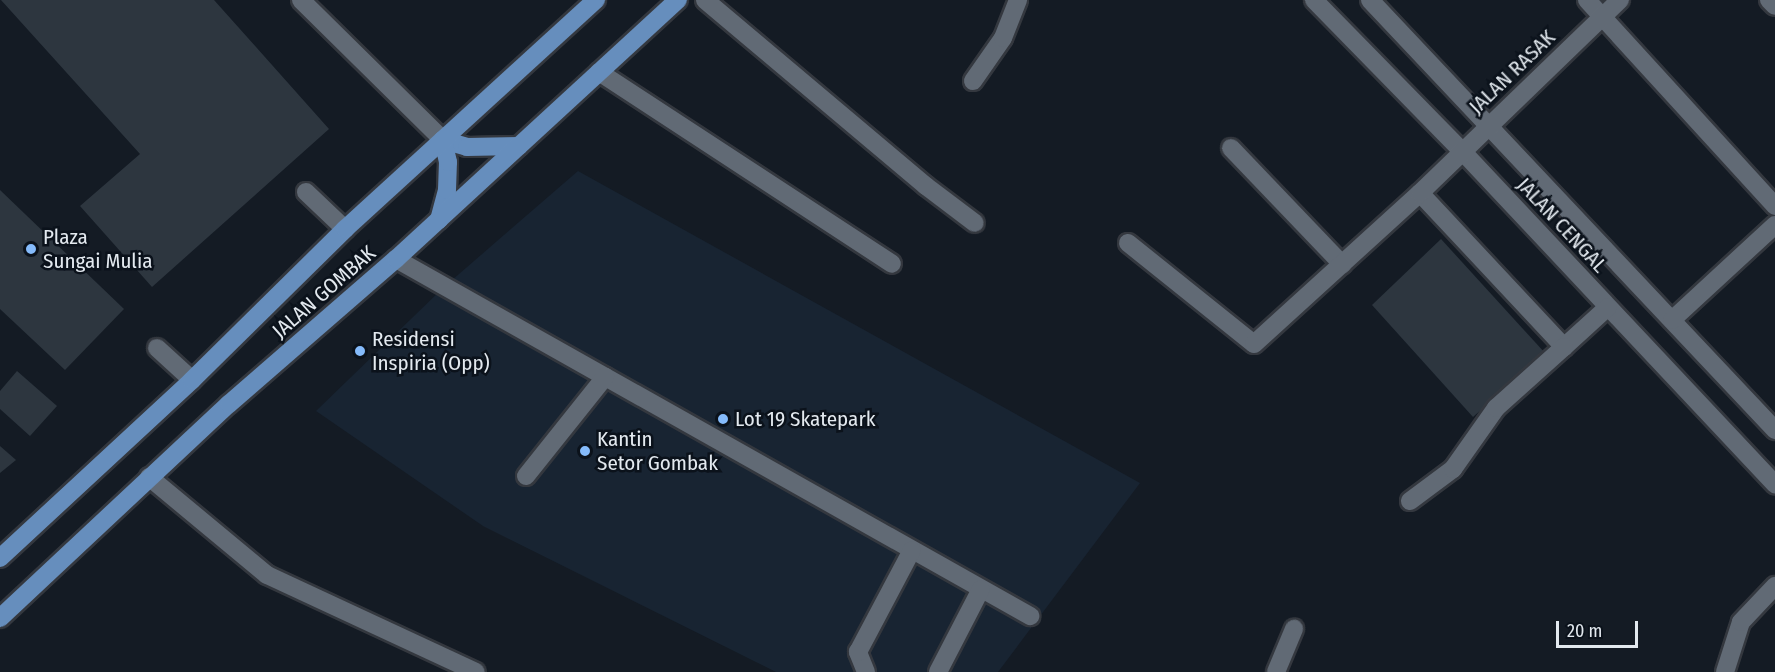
<!DOCTYPE html>
<style>
body{margin:0}
#map{position:relative;width:1775px;height:672px;overflow:hidden;background:#141b24;font-family:"Fira Sans Condensed",sans-serif}
div>[style]{position:absolute}
[style*='--x']{left:calc(var(--x)*1px);top:calc(var(--y)*1px);width:calc(var(--w)*1px);rotate:calc(var(--a)*1deg)}
.built>*{inset:0;background:#182432}
.building>*{inset:0;background:#2d363f}
.roads{filter:drop-shadow(2px 0 #34383f) drop-shadow(-2px 0 #34383f) drop-shadow(0 2px #34383f) drop-shadow(0 -2px #34383f)}
.minor>*{height:18px;margin:-9px;padding:0 9px;transform-origin:9px;border-radius:9px;background:#616a75}
.major>*{height:18px;margin:-9px;padding:0 9px;transform-origin:9px;border-radius:9px;background:#668ebd}
.dots>*{width:16px;height:16px;translate:-50% -50%;box-sizing:border-box;border:3px solid #0b121b;border-radius:50%}
span{translate:-50% -50%;white-space:nowrap;text-align:center;line-height:1.15;-webkit-text-stroke:5px #0b121b;paint-order:stroke}
.street-label{font-size:21px;color:#e3e9ef}
.poi-label{font-size:21px;color:#e3e9ef}
.left{translate:0 -50%;text-align:left}
.scale{position:absolute;left:1556px;top:621px;width:82px;height:27px;box-sizing:border-box;border:3px solid #e3e9ef;border-top:0;padding-left:8px;font-size:18px;line-height:21px;white-space:nowrap;color:#e3e9ef;-webkit-text-stroke:4px #0b121b;paint-order:stroke}
</style>
<div id="map">
<div class="built">
<div style="clip-path:polygon(578px 171px,1140px 483px,998px 672px,776px 672px,483px 526px,316px 411px,444px 287px)"></div>
</div>
<div class="building">
<div style="clip-path:polygon(1px 0,214px 0,329px 129px,152px 287px,80px 206px,140px 154px)"></div>
<div style="clip-path:polygon(0 190px,124px 309px,65px 370px,0 309px)"></div>
<div style="clip-path:polygon(1441px 239px,1545px 353px,1473px 417px,1372px 305px)"></div>
<div style="clip-path:polygon(17px 371px,57px 406px,30px 436px,0 409px,0 391px)"></div>
<div style="clip-path:polygon(0 446px,16px 460px,0 473px)"></div>
</div>
<div class="roads">
<div class="minor">
<div style="--x:301;--y:0;--w:199;--a:44.6"></div>
<div style="--x:705;--y:0;--w:289;--a:40.1"></div>
<div style="--x:926;--y:186;--w:61;--a:37.1"></div>
<div style="--x:1314;--y:0;--w:213;--a:45.6"></div>
<div style="--x:1463;--y:152;--w:456;--a:46.8"></div>
<div style="--x:1370;--y:0;--w:591;--a:46.71"></div>
<div style="--x:1587;--y:0;--w:279;--a:47.6"></div>
<div style="--x:1769;--y:0;--w:8;--a:45"></div>
<div style="--x:599;--y:72;--w:350;--a:33.2"></div>
<div style="--x:973;--y:81;--w:52;--a:-55.1"></div>
<div style="--x:1003;--y:38;--w:41;--a:-68.5"></div>
<div style="--x:1231;--y:148;--w:161;--a:46.3"></div>
<div style="--x:306;--y:192;--w:54;--a:43.5"></div>
<div style="--x:1420;--y:193;--w:211;--a:46.9"></div>
<div style="--x:1564;--y:347;--w:59;--a:-42.3"></div>
<div style="--x:1128;--y:243;--w:161;--a:38.7"></div>
<div style="--x:1254;--y:344;--w:224;--a:-42.3"></div>
<div style="--x:1420;--y:193;--w:278;--a:-44"></div>
<div style="--x:396;--y:259;--w:728;--a:29.38"></div>
<div style="--x:1672;--y:320;--w:140;--a:-42.7"></div>
<div style="--x:157;--y:348;--w:47;--a:42.4"></div>
<div style="--x:526;--y:476;--w:127;--a:-51.4"></div>
<div style="--x:149;--y:477;--w:153;--a:39.7"></div>
<div style="--x:267;--y:575;--w:230;--a:24.9"></div>
<div style="--x:1410;--y:501;--w:54;--a:-36.7"></div>
<div style="--x:1453;--y:469;--w:75;--a:-54.8"></div>
<div style="--x:1496;--y:408;--w:91;--a:-41.9"></div>
<div style="--x:866;--y:672;--w:22;--a:-112"></div>
<div style="--x:858;--y:652;--w:115;--a:-62.1"></div>
<div style="--x:938;--y:672;--w:93;--a:-62.6"></div>
<div style="--x:1276;--y:672;--w:47;--a:-67.3"></div>
<div style="--x:1725;--y:672;--w:52;--a:-72.3"></div>
<div style="--x:1741;--y:622;--w:50;--a:-46.6"></div>
</div>
<div class="major">
<div style="--x:443;--y:140;--w:25;--a:16"></div>
<div style="--x:467;--y:147;--w:52;--a:-1.1"></div>
<div style="--x:439;--y:220;--w:31;--a:-75"></div>
<div style="--x:447;--y:190;--w:28;--a:-88"></div>
<div style="--x:448;--y:162;--w:23;--a:-103"></div>
<div style="--x:0;--y:558;--w:262;--a:-42.8"></div>
<div style="--x:192;--y:380;--w:215;--a:-44.6"></div>
<div style="--x:345;--y:229;--w:340;--a:-42.4"></div>
<div style="--x:0;--y:618;--w:313;--a:-43.1"></div>
<div style="--x:229;--y:404;--w:221;--a:-41"></div>
<div style="--x:396;--y:259;--w:383;--a:-42.6"></div>
</div>
</div>
<div class="dots">
<div style="left:31px;top:249px;background:#85bbfb"></div>
<div style="left:360px;top:351px;background:#85bbfb"></div>
<div style="left:723px;top:419px;background:#85bbfb"></div>
<div style="left:585px;top:451px;background:#85bbfb"></div>
</div>
<div class="street-label">
<span style="left:1512px;top:72px;rotate:-44deg">JALAN RASAK</span>
<span style="left:1562px;top:225px;rotate:47deg">JALAN CENGAL</span>
<span style="left:324px;top:292px;rotate:-41deg">JALAN GOMBAK</span>
</div>
<div class="poi-label">
<span class="left" style="left:43px;top:249px">Plaza<br>Sungai Mulia</span>
<span class="left" style="left:372px;top:351px">Residensi<br>Inspiria (Opp)</span>
<span class="left" style="left:735px;top:419px">Lot 19 Skatepark</span>
<span class="left" style="left:597px;top:451px">Kantin<br>Setor Gombak</span>
</div>
<div class="scale">20 m</div>
</div>
